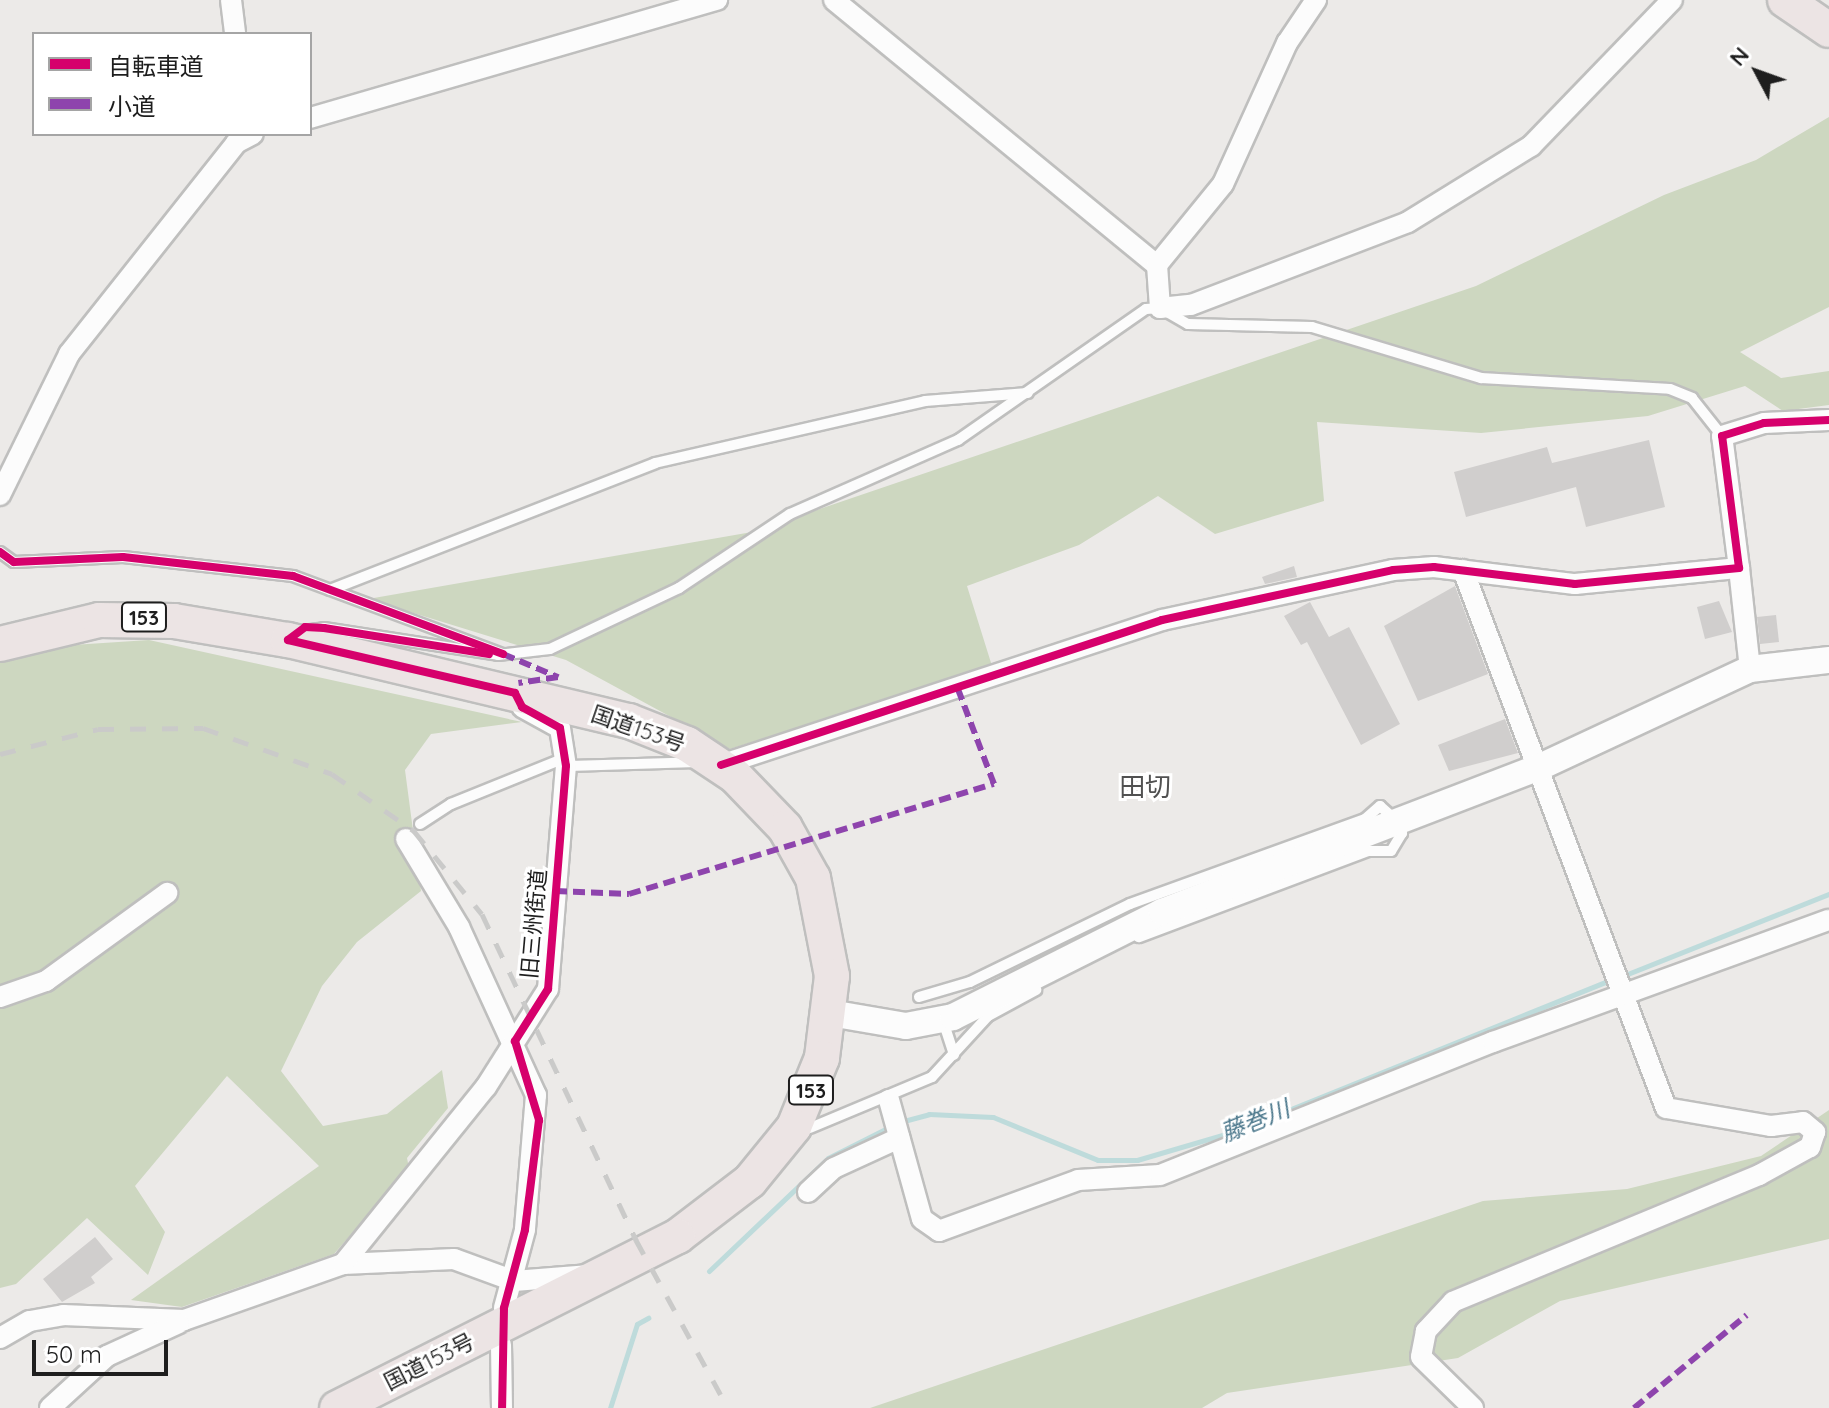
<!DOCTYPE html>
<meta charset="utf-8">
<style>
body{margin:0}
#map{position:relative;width:1829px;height:1408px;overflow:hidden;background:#eceae8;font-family:Quicksand,"Noto Sans JP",sans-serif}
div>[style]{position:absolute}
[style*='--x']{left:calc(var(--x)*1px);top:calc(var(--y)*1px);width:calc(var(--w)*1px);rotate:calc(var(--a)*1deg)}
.forest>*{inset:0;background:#cdd7c0}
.stream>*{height:5px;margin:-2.5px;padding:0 2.5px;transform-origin:2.5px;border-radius:2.5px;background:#bedbdb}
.building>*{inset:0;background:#d0cecd}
.roads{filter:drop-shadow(2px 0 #bfbfbe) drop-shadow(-2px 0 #bfbfbe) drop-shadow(0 2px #bfbfbe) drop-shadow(0 -2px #bfbfbe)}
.service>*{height:10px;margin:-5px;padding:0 5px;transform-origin:5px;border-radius:5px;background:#fcfcfc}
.minor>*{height:20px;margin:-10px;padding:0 10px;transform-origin:10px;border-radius:10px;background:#fcfcfc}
.tertiary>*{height:26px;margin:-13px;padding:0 13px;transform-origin:13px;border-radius:13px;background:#fcfcfc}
.trunk>*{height:34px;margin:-17px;padding:0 17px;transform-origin:17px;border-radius:17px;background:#ece4e4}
.rail>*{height:5px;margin-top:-2.5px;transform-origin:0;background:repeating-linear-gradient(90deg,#cacac9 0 16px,transparent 0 32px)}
.quiet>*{height:6px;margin-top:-3px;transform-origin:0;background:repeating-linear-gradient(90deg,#8e44ad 0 12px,transparent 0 18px)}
.cycleway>*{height:8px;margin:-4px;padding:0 4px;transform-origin:4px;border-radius:4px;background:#d6006c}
span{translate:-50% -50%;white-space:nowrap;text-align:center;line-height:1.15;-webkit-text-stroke:6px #fff;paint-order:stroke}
.shield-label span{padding:2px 6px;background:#fff;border:2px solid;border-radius:6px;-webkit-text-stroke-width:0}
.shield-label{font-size:20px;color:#1e1e1e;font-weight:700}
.street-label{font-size:22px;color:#1e1e1e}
.water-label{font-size:24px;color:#4c788c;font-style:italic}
.quarter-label{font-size:26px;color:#515151}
.legend{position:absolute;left:32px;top:32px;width:280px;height:104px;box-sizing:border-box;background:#fff;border:2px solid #a5a5a5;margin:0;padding:10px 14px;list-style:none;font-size:24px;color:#1e1e1e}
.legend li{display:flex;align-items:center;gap:16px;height:40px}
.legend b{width:40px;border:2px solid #a5a5a5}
.north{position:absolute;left:1717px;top:32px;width:80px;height:80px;-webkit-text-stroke:6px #fff;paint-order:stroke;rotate:311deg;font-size:22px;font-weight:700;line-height:32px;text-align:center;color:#1e1e1e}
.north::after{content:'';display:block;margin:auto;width:28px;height:36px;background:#1e1e1e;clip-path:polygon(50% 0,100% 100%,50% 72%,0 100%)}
.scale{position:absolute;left:32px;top:1340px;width:136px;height:36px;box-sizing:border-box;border:4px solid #1e1e1e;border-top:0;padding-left:10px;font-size:24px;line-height:28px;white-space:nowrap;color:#1e1e1e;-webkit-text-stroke:6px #fff;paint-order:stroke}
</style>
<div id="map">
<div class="forest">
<div style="clip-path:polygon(1829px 117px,1829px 307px,1740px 352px,1781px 378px,1829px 371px,1829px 405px,1783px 411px,1745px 386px,1648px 416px,1481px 433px,1317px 422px,1324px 501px,1215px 534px,1158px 496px,1079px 545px,967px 586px,992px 666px,730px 749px,566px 660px,368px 599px,752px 532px,1476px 286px,1664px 195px,1756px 160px)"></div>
<div style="clip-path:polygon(149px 640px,522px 722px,431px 734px,405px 770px,421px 891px,357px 942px,322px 986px,281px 1071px,323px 1126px,387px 1114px,442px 1070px,448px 1108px,407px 1158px,409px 1168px,334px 1254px,182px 1307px,131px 1300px,319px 1166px,227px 1076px,135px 1186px,165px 1232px,148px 1275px,87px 1218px,16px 1284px,0 1288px,0 662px,57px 646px)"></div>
<div style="clip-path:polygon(1829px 1110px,1829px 1239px,1560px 1301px,1458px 1358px,1227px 1393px,1202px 1408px,870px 1408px,1483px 1201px,1627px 1189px,1761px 1156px)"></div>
</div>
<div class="stream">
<div style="--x:1620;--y:977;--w:225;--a:-21.7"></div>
<div style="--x:900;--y:1122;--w:30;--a:-15"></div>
<div style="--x:929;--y:1114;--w:64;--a:2.7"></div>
<div style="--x:993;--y:1117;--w:113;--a:22.3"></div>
<div style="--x:1098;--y:1160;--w:39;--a:0"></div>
<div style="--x:1137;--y:1160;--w:106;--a:-16.4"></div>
<div style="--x:1239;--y:1130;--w:400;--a:-22"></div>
<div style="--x:709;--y:1271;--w:164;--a:-43.5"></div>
<div style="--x:828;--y:1158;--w:71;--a:-26.9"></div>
<div style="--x:610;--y:1408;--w:88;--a:-72.2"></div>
<div style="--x:637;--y:1324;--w:13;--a:-29"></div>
</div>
<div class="building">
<div style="clip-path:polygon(1649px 440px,1665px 507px,1586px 527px,1576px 487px,1466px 517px,1454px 472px,1547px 447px,1552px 463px)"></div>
<div style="clip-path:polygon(1294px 566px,1297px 577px,1265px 584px,1262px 577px)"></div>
<div style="clip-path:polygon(1455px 586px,1488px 674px,1418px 701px,1384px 626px)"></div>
<div style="clip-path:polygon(1719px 601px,1732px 632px,1705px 639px,1697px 607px)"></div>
<div style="clip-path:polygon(1310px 602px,1329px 637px,1349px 627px,1400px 724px,1361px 745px,1307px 642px,1301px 645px,1284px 616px)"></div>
<div style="clip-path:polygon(1776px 615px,1779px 642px,1760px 644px,1757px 617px)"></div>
<div style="clip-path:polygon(1505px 719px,1518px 753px,1449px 771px,1438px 745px)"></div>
<div style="clip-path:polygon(95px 1237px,113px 1259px,91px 1277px,95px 1283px,62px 1302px,43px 1279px)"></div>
</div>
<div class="roads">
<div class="service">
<div style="--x:0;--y:552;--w:17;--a:36"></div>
<div style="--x:14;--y:562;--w:109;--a:-2.6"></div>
<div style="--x:123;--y:557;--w:171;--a:6.4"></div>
<div style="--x:293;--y:576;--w:224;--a:20.4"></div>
<div style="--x:330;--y:590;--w:349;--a:-21.3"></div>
<div style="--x:655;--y:463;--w:277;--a:-12.9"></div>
<div style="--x:925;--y:401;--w:103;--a:-4.4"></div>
<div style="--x:296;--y:632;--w:28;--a:-8"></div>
<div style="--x:324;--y:628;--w:176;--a:8.8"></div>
<div style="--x:498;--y:655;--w:52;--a:-6.6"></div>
<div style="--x:550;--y:649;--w:143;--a:-25.3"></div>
<div style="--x:679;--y:588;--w:133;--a:-33.7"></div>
<div style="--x:790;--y:514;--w:184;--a:-23.8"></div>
<div style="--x:958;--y:440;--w:229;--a:-34.9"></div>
<div style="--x:1146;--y:309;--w:14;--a:-4"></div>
<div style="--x:1160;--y:308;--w:32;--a:30"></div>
<div style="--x:1188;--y:324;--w:124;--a:1.4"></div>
<div style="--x:1312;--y:327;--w:177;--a:16.8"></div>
<div style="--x:1481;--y:378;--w:189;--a:3.3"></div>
<div style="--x:1670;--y:389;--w:24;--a:22"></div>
<div style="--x:1692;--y:398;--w:48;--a:51.7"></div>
<div style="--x:566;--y:766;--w:134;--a:-1.7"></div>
<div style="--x:420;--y:824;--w:37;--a:-33"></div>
<div style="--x:451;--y:804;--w:123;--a:-22"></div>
<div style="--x:919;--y:997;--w:53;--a:-16.4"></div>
<div style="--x:970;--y:982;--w:178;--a:-26"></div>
<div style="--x:1130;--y:904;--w:250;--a:-19.9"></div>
<div style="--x:1365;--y:819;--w:20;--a:-41"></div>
<div style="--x:1380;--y:806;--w:24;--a:42"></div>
<div style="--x:1398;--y:822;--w:12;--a:70"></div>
<div style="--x:1402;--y:833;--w:21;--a:121"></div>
<div style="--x:1391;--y:851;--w:23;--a:180"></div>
<div style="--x:1368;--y:851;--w:245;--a:159.4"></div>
<div style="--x:946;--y:1030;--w:26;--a:72"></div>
<div style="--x:810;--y:1128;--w:132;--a:-22.7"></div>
<div style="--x:932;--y:1077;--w:83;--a:-47.4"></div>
<div style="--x:988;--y:1016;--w:55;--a:-28.4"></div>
</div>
<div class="minor">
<div style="--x:231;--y:0;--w:34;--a:83"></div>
<div style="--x:834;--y:0;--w:418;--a:39.4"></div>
<div style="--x:1157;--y:265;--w:43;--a:86"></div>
<div style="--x:1160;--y:308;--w:31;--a:-6"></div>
<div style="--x:1191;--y:305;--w:232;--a:-20.9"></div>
<div style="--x:1408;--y:222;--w:145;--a:-31.7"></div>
<div style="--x:1531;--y:146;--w:203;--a:-46"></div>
<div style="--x:310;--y:118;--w:424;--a:-16.2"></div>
<div style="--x:1157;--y:265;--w:104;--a:-50.8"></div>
<div style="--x:1223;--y:184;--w:155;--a:-65.6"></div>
<div style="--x:1287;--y:43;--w:52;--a:-56"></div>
<div style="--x:0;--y:495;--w:157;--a:-63.9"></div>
<div style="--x:69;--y:354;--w:269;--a:-51.6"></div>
<div style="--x:236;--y:143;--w:19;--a:-28"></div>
<div style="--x:1739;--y:568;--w:102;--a:83.8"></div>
<div style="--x:1463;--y:570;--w:575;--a:69.33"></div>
<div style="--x:1666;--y:1108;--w:107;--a:9.7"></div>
<div style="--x:1771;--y:1126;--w:32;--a:-7"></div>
<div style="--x:1803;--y:1122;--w:16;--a:40"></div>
<div style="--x:1815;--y:1132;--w:16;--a:108"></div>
<div style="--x:1810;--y:1147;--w:58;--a:151.2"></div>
<div style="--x:1759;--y:1175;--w:331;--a:157.5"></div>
<div style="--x:1453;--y:1302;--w:40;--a:133"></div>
<div style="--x:1426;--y:1331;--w:26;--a:101"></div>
<div style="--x:1421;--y:1357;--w:73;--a:44.4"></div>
<div style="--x:721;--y:765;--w:464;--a:-18.2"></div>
<div style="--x:1162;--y:620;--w:236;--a:-12.2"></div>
<div style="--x:1393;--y:570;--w:41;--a:-4.2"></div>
<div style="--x:1434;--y:567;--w:142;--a:6.9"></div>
<div style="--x:1575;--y:584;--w:165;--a:-5.6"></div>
<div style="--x:1739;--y:568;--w:133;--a:-97.3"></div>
<div style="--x:1722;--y:436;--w:44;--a:-17.2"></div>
<div style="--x:1764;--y:423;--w:65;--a:-2.6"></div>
<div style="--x:406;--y:839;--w:103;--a:58.9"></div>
<div style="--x:459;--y:927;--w:185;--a:65.4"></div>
<div style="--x:536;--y:1095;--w:135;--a:94.7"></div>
<div style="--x:525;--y:1230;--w:81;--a:105.1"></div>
<div style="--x:0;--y:997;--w:49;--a:-19.2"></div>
<div style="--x:46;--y:981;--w:150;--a:-36"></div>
<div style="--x:889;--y:1100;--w:123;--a:74.5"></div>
<div style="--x:922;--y:1219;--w:21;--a:35"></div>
<div style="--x:939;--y:1231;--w:148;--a:-20.1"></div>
<div style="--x:1078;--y:1180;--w:82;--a:-3.5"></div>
<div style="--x:1160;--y:1175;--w:359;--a:-21.8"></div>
<div style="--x:1493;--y:1042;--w:357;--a:-20"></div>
<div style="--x:808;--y:1192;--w:35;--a:-43"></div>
<div style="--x:834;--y:1168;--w:72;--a:-24.8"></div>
<div style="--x:343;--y:1264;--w:111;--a:-2.6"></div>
<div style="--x:454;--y:1259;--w:64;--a:20.1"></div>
<div style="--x:514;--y:1281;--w:76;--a:-4.5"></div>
<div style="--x:0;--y:1338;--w:34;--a:-30"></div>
<div style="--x:30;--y:1321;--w:34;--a:-10"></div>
<div style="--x:63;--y:1315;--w:121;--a:2.4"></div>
<div style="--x:184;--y:1320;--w:169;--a:-19.4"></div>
<div style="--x:343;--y:1264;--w:228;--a:-51.1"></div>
<div style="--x:486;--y:1087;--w:116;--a:-57.7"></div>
<div style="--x:548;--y:989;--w:224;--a:-85.4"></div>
<div style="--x:566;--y:766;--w:38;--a:-99"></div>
<div style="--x:560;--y:728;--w:43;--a:-151.1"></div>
<div style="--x:501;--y:1345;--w:63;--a:89.1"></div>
<div style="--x:50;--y:1408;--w:77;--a:-42.4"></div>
<div style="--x:107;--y:1356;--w:79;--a:-24.6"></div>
</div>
<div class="tertiary">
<div style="--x:830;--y:1013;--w:77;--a:9.7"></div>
<div style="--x:906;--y:1026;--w:48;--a:-10.8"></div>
<div style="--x:953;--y:1017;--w:234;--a:-26.7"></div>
<div style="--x:1162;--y:912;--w:407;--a:-21"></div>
<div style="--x:1542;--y:766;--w:230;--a:-25"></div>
<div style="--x:1750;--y:669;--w:80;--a:-6.5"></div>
</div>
<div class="trunk">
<div style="--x:1785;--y:0;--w:53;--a:34.3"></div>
<div style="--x:0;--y:644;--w:102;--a:-13.6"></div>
<div style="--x:99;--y:620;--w:75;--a:0.8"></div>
<div style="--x:174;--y:621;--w:116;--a:9.5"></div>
<div style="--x:288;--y:640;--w:350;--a:13.4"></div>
<div style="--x:629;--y:721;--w:62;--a:21.6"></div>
<div style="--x:687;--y:744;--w:58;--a:33.7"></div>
<div style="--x:735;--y:776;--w:72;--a:46.1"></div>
<div style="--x:785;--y:828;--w:57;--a:60.8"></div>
<div style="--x:813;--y:878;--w:100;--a:79"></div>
<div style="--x:832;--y:976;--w:83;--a:97"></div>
<div style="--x:822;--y:1058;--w:74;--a:112.1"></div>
<div style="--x:794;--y:1127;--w:70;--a:129.2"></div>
<div style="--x:750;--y:1181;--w:91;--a:142.6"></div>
<div style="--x:678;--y:1236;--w:382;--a:153.2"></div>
</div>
</div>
<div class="rail">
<div style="--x:0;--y:754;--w:101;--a:-14.3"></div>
<div style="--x:98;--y:729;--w:105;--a:-0.5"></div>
<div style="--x:203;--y:728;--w:137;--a:19.6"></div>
<div style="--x:332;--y:774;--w:100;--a:34.8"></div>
<div style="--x:414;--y:831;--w:107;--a:50.7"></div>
<div style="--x:482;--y:914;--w:361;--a:64.7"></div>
<div style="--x:636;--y:1240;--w:192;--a:61.3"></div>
</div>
<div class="quiet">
<div style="--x:503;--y:654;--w:60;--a:22.7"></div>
<div style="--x:558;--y:677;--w:40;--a:171.5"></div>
<div style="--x:555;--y:891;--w:74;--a:2.3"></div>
<div style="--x:629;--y:894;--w:381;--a:-16.8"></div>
<div style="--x:994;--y:784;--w:102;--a:-110.8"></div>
<div style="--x:1634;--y:1408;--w:146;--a:-39.5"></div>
</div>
<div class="cycleway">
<div style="--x:0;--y:552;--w:17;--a:36"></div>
<div style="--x:14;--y:562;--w:109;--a:-2.6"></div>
<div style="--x:123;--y:557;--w:171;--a:6.4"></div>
<div style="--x:293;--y:576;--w:224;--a:20.4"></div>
<div style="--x:288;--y:640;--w:233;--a:13.1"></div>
<div style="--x:515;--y:693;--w:16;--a:63"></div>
<div style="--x:522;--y:707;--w:43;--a:28.9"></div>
<div style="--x:560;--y:728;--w:38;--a:81"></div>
<div style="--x:566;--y:766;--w:224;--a:94.6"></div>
<div style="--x:548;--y:989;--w:62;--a:122.4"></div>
<div style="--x:515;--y:1041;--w:83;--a:73.1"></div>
<div style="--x:539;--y:1120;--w:111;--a:97.3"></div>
<div style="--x:525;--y:1230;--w:81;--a:105.1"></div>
<div style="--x:504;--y:1308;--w:100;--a:91.1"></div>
<div style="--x:288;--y:640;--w:21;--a:-37"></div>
<div style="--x:305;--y:627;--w:19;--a:3"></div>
<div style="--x:324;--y:628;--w:167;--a:9"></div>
<div style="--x:721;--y:765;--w:464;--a:-18.2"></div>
<div style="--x:1162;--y:620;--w:236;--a:-12.2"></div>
<div style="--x:1393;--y:570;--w:41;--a:-4.2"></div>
<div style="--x:1434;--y:567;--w:142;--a:6.9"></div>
<div style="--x:1575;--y:584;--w:165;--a:-5.6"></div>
<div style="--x:1739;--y:568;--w:133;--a:-97.3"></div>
<div style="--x:1722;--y:436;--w:44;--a:-17.2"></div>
<div style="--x:1764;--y:423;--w:65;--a:-2.6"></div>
</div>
<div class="shield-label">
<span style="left:144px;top:617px">153</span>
<span style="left:811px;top:1090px">153</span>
</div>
<div class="street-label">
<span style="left:638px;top:729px;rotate:19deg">国道153号</span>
<span style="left:534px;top:924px;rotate:-85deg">旧三州街道</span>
<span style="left:429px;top:1362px;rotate:-27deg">国道153号</span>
</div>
<div class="water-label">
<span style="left:1255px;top:1121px;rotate:-22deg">藤巻川</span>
</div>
<div class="quarter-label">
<span style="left:1145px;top:787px">田切</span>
</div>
<ul class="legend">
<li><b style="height:10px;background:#d6006c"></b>自転車道</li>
<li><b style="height:10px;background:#8e44ad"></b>小道</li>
</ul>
<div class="north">N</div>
<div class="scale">50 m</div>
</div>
